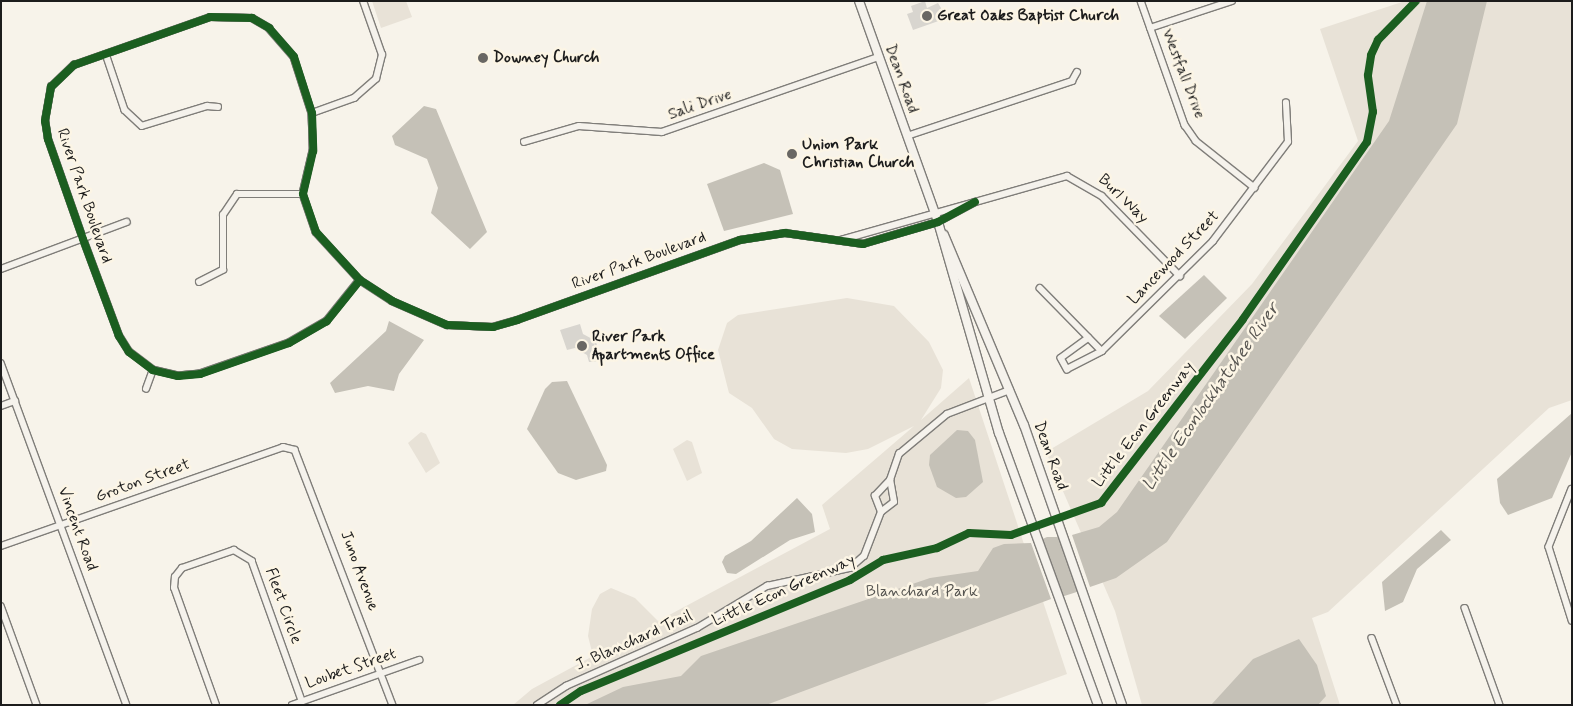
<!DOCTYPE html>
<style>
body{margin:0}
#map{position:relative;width:1573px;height:706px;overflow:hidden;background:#f7f3ea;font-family:Mynerve,sans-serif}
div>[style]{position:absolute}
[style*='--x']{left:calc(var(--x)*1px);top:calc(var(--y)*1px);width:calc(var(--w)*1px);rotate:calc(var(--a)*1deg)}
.green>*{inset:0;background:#e8e2d7}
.water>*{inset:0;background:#c5c1b7}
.building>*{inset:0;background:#d8d5cf}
.roads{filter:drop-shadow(1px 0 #7f7d79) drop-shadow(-1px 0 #7f7d79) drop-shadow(0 1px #7f7d79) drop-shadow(0 -1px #7f7d79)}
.minor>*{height:5.5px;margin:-2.75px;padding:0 2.75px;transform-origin:2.75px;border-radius:2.75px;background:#f5f2ec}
.secondary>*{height:8px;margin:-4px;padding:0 4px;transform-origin:4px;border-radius:4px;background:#f5f2ec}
.cycleway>*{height:8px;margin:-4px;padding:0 4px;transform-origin:4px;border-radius:4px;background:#1b5e20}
.dots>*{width:14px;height:14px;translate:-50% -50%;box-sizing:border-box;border:2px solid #fcf5e5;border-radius:50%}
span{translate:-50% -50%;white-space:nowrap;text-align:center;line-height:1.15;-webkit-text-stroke:5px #fcf5e5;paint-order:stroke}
.poi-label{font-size:16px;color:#1c1c1c;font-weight:700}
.left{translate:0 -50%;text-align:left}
.street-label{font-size:16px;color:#1c1c1c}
.park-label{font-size:16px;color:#555450}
.water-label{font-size:18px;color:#575551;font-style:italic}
.frame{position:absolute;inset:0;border:2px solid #1c1c1c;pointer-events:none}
</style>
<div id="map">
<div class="green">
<div style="clip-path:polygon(372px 1px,406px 1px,412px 17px,381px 28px)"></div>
<div style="clip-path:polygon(1405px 1px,1572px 1px,1572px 400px,1549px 408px,1328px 612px,1312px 618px,1340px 705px,1142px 705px,1115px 611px,1046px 452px,1148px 391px,1252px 284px,1358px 141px,1320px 29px)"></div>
<div style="clip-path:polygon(847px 298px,894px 306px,929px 342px,943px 370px,941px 388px,921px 420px,969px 378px,1067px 674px,981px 705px,513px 705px,532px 689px,593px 656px,588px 636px,592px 609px,600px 594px,611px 588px,635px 598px,658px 621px,830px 529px,822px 505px,914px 426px,868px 449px,846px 453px,792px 449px,774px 439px,752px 408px,729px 393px,718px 350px,727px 323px,738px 315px)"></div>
<div style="clip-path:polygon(421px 432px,426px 434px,440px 463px,426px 473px,408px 443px)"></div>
<div style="clip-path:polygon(687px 440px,692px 442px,702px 473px,687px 481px,673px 449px)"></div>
</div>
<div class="water">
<div style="clip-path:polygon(1427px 1px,1487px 1px,1457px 124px,1167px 542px,1116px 578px,1090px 587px,1072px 535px,1099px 527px,1117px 512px,1389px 121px)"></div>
<div style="clip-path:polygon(424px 106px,436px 109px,487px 232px,470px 249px,431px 213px,438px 188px,427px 159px,395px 145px,392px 136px)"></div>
<div style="clip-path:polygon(764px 163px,780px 170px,793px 214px,724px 231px,707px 184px)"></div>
<div style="clip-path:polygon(1204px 275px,1227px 298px,1185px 339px,1159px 316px)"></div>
<div style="clip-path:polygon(389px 321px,424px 340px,399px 374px,394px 391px,368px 386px,335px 393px,330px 383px,386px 331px)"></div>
<div style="clip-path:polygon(567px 381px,607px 465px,606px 471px,576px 480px,558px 473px,527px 429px,545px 389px,552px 382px)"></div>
<div style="clip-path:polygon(1572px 413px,1572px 452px,1552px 498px,1508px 515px,1500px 503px,1497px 479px)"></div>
<div style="clip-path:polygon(957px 430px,968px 431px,975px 440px,983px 482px,966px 497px,956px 498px,937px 487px,929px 465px,930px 455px)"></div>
<div style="clip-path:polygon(797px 498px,812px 514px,815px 532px,790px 540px,736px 574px,727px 573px,722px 562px,725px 556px,751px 541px)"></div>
<div style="clip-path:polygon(1441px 530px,1451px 540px,1417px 569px,1403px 602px,1385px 611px,1382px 582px)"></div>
<div style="clip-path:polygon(1047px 537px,1064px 537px,1083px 590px,1058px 598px,1038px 541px)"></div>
<div style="clip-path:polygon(1031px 543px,1051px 599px,766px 705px,585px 705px,623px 687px,681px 676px,701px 656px,930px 578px,978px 571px,993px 548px,1004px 544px)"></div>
<div style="clip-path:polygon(1299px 639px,1317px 665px,1326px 696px,1318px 705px,1211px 705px,1253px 659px)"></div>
</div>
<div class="building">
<div style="clip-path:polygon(925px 1px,927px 8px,938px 3px,947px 18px,913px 30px,907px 14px,913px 12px,911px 6px)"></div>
<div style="clip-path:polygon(580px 324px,583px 334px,596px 341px,600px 361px,589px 362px,587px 355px,575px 348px,567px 350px,560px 330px)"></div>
</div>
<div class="roads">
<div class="minor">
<div style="--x:1141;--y:1;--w:132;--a:70.5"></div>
<div style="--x:1185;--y:125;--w:19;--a:55"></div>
<div style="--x:1196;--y:141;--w:75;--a:38.5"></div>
<div style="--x:1150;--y:28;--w:86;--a:-18.2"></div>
<div style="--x:106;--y:54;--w:59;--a:71.3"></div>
<div style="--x:125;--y:110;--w:23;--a:43"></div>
<div style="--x:142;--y:126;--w:68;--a:-17.1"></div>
<div style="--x:207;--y:106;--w:11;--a:5"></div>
<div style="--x:312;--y:113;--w:45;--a:-19.7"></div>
<div style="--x:354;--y:98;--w:29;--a:-41"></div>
<div style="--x:376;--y:79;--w:25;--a:-76"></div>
<div style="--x:382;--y:55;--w:57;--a:-109.4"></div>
<div style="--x:907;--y:136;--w:174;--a:-18.4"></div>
<div style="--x:1072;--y:81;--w:10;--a:-61"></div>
<div style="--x:524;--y:142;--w:57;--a:-16.2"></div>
<div style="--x:579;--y:126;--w:83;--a:4.1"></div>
<div style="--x:662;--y:132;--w:230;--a:-19.1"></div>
<div style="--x:841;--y:240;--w:235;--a:-15.8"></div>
<div style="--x:1067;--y:176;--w:40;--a:29.7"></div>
<div style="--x:1102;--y:196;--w:112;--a:45.7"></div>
<div style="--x:1;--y:269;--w:134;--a:-20.5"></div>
<div style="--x:360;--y:280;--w:53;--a:128.8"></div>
<div style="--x:327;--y:321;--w:44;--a:149.9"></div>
<div style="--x:289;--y:343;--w:94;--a:160.8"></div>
<div style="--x:200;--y:374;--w:22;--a:175"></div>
<div style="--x:178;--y:376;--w:26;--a:-167"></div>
<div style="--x:153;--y:370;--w:30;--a:-143"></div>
<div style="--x:129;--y:352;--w:19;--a:-122"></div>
<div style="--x:119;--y:336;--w:103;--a:-110.4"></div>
<div style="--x:83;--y:239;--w:106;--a:-109.3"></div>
<div style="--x:48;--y:139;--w:18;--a:-99"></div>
<div style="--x:45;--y:121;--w:35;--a:-80"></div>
<div style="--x:51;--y:87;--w:32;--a:-44"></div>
<div style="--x:74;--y:65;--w:144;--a:-19.4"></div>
<div style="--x:210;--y:17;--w:42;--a:1.4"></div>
<div style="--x:252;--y:18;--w:20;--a:30"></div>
<div style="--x:269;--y:28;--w:38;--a:49"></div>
<div style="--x:294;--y:57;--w:59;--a:72.2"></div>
<div style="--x:312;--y:113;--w:38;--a:88"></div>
<div style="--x:313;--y:151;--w:44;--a:103.1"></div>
<div style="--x:303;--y:194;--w:40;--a:71.1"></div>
<div style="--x:316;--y:232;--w:65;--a:47.5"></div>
<div style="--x:360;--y:280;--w:38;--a:33"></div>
<div style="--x:392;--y:301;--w:60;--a:23.6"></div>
<div style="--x:447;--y:325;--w:46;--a:2.5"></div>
<div style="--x:493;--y:327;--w:25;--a:-16"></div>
<div style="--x:517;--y:320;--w:237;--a:-19.7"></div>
<div style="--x:740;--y:240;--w:46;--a:-8.8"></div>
<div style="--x:785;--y:233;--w:79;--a:8"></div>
<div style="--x:863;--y:244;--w:78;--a:-16.3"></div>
<div style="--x:938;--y:222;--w:42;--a:-28.4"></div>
<div style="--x:199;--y:282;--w:27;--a:-27"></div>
<div style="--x:223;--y:270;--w:55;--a:-90"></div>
<div style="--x:223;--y:215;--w:25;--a:-56"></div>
<div style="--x:237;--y:194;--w:66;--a:0"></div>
<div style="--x:1040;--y:288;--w:88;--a:45.5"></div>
<div style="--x:1089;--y:338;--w:34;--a:144"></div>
<div style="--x:1061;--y:358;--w:13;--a:61"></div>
<div style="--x:1067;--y:369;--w:39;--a:-27"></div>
<div style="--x:1102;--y:351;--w:156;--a:-44.7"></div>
<div style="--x:1213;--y:241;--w:124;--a:-52.9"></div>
<div style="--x:1288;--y:142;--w:39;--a:-93"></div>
<div style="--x:1;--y:363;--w:364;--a:69.8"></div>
<div style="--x:146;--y:389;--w:20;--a:-70"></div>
<div style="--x:1;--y:406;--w:15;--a:-20"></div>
<div style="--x:1572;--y:489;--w:62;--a:111.6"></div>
<div style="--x:1549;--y:547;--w:77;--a:72.5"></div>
<div style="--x:881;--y:512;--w:17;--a:-111"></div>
<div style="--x:875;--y:496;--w:22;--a:-47"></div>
<div style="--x:890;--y:480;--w:28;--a:-71"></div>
<div style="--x:899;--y:454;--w:62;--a:-39.8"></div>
<div style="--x:947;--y:414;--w:67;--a:-20.9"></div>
<div style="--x:1;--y:546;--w:299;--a:-19.3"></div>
<div style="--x:283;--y:447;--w:12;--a:14"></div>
<div style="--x:295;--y:450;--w:273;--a:69"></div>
<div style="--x:1;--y:606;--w:105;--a:70"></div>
<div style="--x:1465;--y:608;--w:103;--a:70.2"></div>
<div style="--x:1372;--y:638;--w:72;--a:69.5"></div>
<div style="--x:216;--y:705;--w:124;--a:-109.7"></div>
<div style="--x:174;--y:588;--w:11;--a:-85"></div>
<div style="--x:175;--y:577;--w:11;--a:-52"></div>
<div style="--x:182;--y:568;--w:55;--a:-19.1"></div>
<div style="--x:234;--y:550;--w:21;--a:31"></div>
<div style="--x:252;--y:561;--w:149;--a:70.3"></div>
<div style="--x:292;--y:705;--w:135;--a:-19.5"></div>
<div style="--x:537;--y:705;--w:35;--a:-33"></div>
<div style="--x:566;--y:686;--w:143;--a:-23.9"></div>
<div style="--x:697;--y:628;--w:82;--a:-31"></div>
<div style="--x:767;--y:586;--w:85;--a:-12.2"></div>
<div style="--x:850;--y:568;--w:18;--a:-41"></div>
<div style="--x:864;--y:556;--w:47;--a:-68.9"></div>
<div style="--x:881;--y:512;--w:16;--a:-38"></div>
<div style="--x:894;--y:502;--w:22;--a:-100"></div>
</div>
<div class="secondary">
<div style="--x:859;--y:1;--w:235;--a:70.3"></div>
<div style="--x:938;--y:222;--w:220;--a:73.9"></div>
<div style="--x:999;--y:433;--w:289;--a:70"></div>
<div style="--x:944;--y:235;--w:206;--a:67.2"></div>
<div style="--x:1024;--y:425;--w:297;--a:70.7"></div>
</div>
</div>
<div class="cycleway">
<div style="--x:360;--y:280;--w:53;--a:128.8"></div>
<div style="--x:327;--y:321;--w:44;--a:149.9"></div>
<div style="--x:289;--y:343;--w:94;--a:160.8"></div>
<div style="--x:200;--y:374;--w:22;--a:175"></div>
<div style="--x:178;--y:376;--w:26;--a:-167"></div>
<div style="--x:153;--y:370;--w:30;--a:-143"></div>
<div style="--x:129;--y:352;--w:19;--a:-122"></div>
<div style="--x:119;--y:336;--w:103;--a:-110.4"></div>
<div style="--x:83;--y:239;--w:106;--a:-109.3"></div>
<div style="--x:48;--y:139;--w:18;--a:-99"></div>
<div style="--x:45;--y:121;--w:35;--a:-80"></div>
<div style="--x:51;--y:87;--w:32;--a:-44"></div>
<div style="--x:74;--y:65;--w:144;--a:-19.4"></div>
<div style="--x:210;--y:17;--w:42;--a:1.4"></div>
<div style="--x:252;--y:18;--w:20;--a:30"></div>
<div style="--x:269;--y:28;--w:38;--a:49"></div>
<div style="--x:294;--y:57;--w:59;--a:72.2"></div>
<div style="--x:312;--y:113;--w:38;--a:88"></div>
<div style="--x:313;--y:151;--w:44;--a:103.1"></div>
<div style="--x:303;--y:194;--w:40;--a:71.1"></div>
<div style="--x:316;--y:232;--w:65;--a:47.5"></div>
<div style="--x:360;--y:280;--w:38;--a:33"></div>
<div style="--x:392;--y:301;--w:60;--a:23.6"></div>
<div style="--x:447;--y:325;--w:46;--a:2.5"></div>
<div style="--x:493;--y:327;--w:25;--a:-16"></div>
<div style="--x:517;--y:320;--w:237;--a:-19.7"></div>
<div style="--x:740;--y:240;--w:46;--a:-8.8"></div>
<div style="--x:785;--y:233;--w:79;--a:8"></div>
<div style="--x:863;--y:244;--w:78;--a:-16.3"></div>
<div style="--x:938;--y:222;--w:42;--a:-28.4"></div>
<div style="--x:560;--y:705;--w:25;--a:-34"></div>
<div style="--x:581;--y:691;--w:291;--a:-22.4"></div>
<div style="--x:850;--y:580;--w:39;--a:-31"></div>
<div style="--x:883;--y:560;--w:55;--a:-12.5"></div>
<div style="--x:937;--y:548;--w:35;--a:-25"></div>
<div style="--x:969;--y:533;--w:42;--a:2.7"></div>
<div style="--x:1011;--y:535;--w:96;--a:-19.6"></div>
<div style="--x:1101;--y:503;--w:232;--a:-52.3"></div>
<div style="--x:1243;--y:319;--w:216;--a:-55"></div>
<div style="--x:1367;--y:142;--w:31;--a:-79"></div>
<div style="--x:1373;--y:112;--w:37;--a:-98"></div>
<div style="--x:1368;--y:75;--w:20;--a:-81"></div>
<div style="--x:1371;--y:55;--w:17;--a:-65"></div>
<div style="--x:1378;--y:40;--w:54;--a:-45.7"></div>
</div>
<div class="dots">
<div style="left:927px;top:16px;background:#696764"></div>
<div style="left:483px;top:58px;background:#696764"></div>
<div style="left:792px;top:154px;background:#696764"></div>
<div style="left:582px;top:346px;background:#696764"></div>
</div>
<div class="poi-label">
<span class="left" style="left:937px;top:16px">Great Oaks Baptist Church</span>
<span class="left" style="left:493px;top:58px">Downey Church</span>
<span class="left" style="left:802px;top:154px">Union Park<br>Christian Church</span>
<span class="left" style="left:592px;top:346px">River Park<br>Apartments Office</span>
</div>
<div class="street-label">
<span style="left:1183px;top:74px;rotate:69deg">Westfall Drive</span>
<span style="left:901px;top:79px;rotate:70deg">Dean Road</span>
<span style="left:700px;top:105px;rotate:-19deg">Sali Drive</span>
<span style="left:84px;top:196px;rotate:71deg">River Park Boulevard</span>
<span style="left:1123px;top:199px;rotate:44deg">Burl Way</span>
<span style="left:1174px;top:258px;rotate:-46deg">Lancewood Street</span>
<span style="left:639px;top:261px;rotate:-20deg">River Park Boulevard</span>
<span style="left:1144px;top:425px;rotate:-52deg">Little Econ Greenway</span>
<span style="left:1050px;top:456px;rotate:70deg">Dean Road</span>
<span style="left:143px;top:481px;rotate:-20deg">Groton Street</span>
<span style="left:77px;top:529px;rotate:70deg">Vincent Road</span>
<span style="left:359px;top:571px;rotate:70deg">Juno Avenue</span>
<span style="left:784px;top:591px;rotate:-24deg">Little Econ Greenway</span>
<span style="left:283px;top:606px;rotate:70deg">Fleet Circle</span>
<span style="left:634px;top:641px;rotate:-24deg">J. Blanchard Trail</span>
<span style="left:351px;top:669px;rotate:-19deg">Loubet Street</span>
</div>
<div class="park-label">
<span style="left:922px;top:592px">Blanchard Park</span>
</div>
<div class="water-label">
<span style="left:1211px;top:397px;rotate:-55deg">Little Econlockhatchee River</span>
</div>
<div class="frame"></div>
</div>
